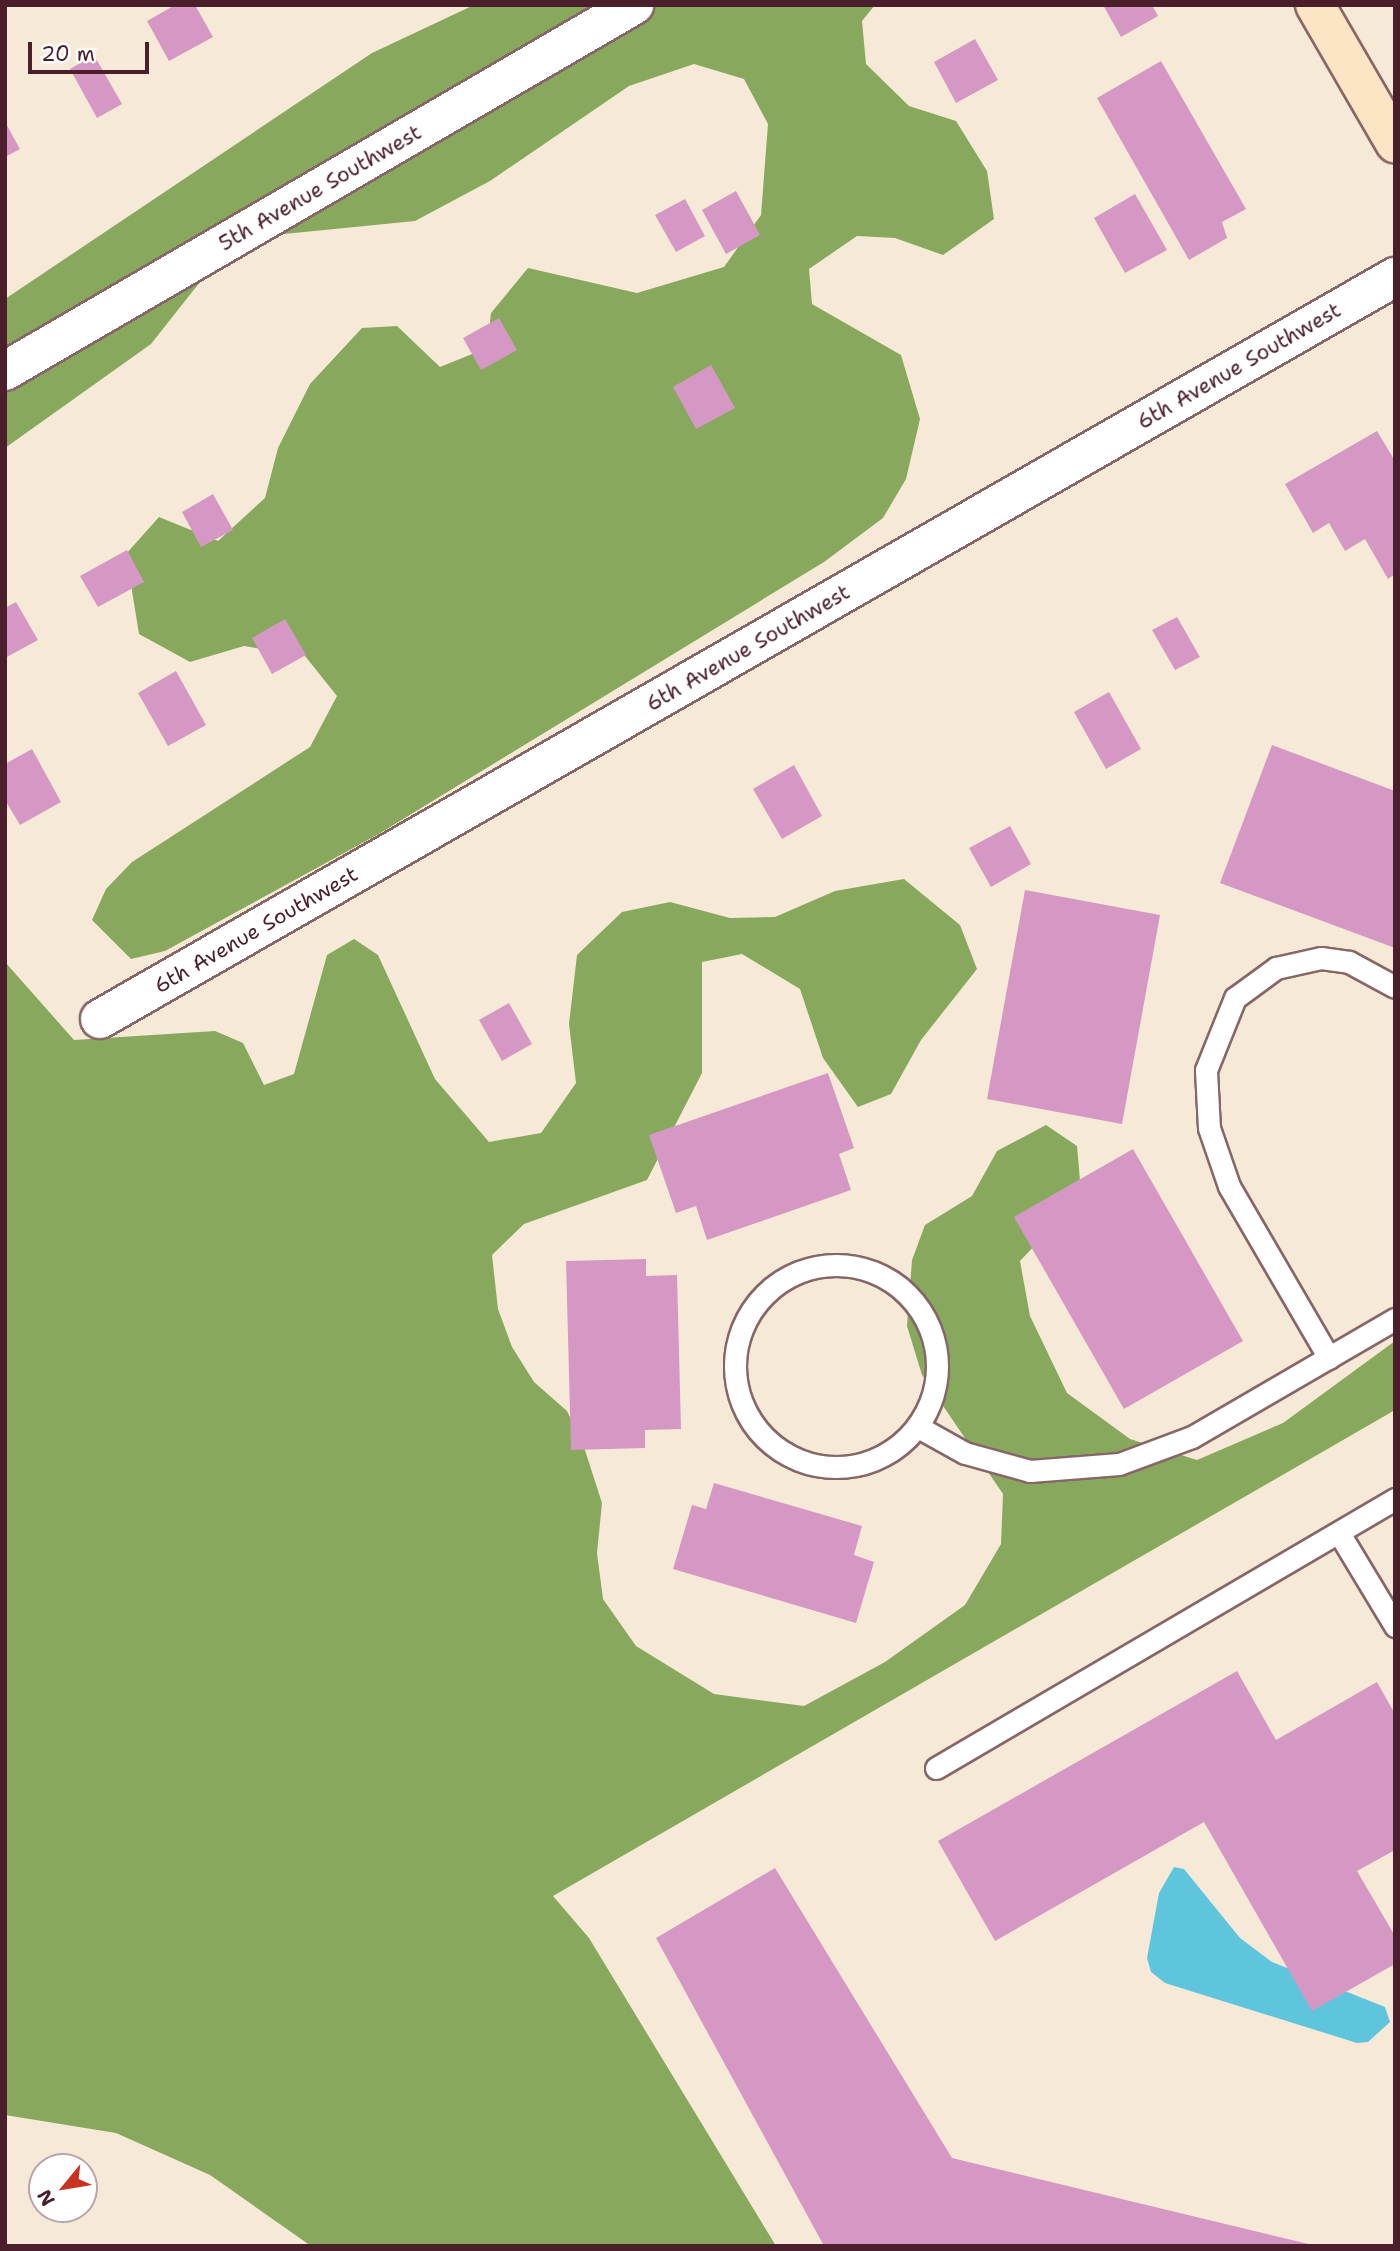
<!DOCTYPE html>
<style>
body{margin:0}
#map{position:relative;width:1400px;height:2251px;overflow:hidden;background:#f7e9d7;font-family:"Shantell Sans",sans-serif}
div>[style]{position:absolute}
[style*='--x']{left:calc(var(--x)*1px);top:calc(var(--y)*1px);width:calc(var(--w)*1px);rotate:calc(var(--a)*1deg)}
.forest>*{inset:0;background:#88a95d}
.water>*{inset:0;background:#5fc5dc}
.building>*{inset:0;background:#d598c5}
.roads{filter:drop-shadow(2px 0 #876667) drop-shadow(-2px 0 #876667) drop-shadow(0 2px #876667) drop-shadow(0 -2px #876667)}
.lane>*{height:21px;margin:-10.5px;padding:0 10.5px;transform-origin:10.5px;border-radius:10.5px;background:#fff}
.lane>.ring{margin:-10.5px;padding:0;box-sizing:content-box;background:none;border:21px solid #fff;border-radius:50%}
.street>*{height:38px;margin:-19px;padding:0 19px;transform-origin:19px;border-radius:19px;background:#fff}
.secondary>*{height:38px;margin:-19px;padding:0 19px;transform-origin:19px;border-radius:19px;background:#fce5c4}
span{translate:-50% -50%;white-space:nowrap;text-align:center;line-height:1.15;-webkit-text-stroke:5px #fff;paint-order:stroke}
.street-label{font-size:21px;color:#4a1f2b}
.frame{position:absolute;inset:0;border:7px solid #4a1f2b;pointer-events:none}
.north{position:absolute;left:28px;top:2153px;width:70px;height:70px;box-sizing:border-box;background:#fff;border:2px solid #b7a5aa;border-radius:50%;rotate:240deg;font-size:19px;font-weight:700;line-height:28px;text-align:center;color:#4a1f2b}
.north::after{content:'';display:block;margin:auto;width:24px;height:32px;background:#c8321e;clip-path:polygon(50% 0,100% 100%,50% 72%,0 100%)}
.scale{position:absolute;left:28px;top:42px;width:121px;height:32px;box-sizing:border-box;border:4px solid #4a1f2b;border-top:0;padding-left:9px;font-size:21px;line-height:24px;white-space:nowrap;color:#4a1f2b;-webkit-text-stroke:5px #fff;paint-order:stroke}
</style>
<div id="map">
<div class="forest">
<div style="clip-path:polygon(474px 5px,875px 5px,862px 21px,866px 64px,909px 106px,956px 121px,987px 171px,994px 219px,943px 255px,895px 238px,857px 236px,809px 269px,812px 304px,901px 355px,920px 419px,906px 479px,883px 518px,824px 562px,377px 835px,165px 951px,131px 959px,92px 920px,106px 889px,132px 862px,310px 747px,337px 696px,305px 656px,244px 646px,190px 662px,139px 634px,126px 554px,159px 517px,218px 541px,265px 498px,278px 448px,310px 384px,362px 328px,397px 326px,440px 367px,487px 348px,491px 313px,528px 268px,637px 293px,724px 267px,761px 215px,768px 124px,744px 79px,694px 64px,629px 86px,490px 181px,415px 221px,264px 236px,200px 282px,151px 344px,5px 448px,5px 299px,372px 53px)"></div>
<div style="clip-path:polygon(904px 879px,960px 925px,977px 969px,921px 1040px,891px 1094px,858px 1107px,823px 1058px,800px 989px,742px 954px,702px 962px,702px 1073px,647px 1180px,524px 1224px,492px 1255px,498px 1309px,512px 1347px,534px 1382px,567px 1411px,583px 1444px,602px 1503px,597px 1553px,603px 1599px,636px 1646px,714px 1694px,804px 1706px,885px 1662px,965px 1605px,1001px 1544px,1003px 1494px,922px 1375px,907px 1326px,912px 1260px,925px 1225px,972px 1196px,997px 1151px,1046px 1125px,1077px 1146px,1080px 1181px,1057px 1222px,1020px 1261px,1030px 1316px,1067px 1393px,1130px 1439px,1197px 1460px,1283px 1423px,1395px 1341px,1395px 1410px,553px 1896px,589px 1938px,776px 2246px,311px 2246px,210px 2175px,116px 2133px,5px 2115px,5px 962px,74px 1040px,215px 1031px,243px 1043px,264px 1085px,294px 1074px,327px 955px,354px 939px,378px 955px,435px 1079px,489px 1142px,541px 1133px,576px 1083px,569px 1024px,577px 955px,622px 912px,670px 902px,730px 918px,775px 917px,835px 891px)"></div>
</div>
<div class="water">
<div style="clip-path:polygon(1174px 1867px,1184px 1869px,1240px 1938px,1272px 1962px,1385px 2007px,1390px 2022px,1368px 2042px,1357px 2043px,1165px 1983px,1151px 1972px,1147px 1958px,1159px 1893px)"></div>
</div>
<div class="building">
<div style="clip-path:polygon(175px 5px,195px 5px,213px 37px,169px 61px,147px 21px)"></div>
<div style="clip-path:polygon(1103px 5px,1152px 5px,1158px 16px,1121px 37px)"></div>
<div style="clip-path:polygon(975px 39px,998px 80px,956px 103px,934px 62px)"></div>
<div style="clip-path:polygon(94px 55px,122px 104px,97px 118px,70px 69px)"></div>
<div style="clip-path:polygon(1161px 61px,1246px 209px,1222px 222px,1227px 238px,1189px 260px,1097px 98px)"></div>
<div style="clip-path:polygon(5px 122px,20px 149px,5px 157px)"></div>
<div style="clip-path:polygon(736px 191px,760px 235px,726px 254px,702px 210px)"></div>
<div style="clip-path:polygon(1135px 194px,1167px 250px,1125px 273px,1094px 218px)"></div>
<div style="clip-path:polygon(685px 199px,705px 236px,676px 252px,655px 215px)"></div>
<div style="clip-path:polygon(499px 318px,517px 350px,481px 370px,463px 338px)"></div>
<div style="clip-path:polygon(711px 365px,735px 408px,696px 429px,673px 387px)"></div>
<div style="clip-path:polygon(1377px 431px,1395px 461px,1395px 574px,1388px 579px,1365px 539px,1345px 551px,1329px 523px,1313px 533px,1285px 484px)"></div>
<div style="clip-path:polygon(213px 494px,233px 530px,201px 547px,182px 512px)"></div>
<div style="clip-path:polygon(127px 550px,144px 582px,98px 607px,80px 576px)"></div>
<div style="clip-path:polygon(16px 602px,38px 640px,5px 658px,5px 608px)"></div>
<div style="clip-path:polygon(1177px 617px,1200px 657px,1175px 670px,1152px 630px)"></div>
<div style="clip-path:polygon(285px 619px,306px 655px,272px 674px,252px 638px)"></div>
<div style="clip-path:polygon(176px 671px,206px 725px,168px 746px,138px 693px)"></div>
<div style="clip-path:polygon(1109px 692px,1141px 749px,1106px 769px,1074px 712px)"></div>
<div style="clip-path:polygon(1272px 745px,1395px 791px,1395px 948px,1220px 883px)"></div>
<div style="clip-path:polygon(32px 749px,61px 802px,20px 825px,5px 800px,5px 764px)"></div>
<div style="clip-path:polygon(794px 765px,822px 816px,782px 839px,753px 789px)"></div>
<div style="clip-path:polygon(1010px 826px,1031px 864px,991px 887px,969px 848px)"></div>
<div style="clip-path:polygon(1025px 890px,1160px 915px,1122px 1124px,987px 1099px)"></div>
<div style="clip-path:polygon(509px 1003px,532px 1044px,502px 1061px,479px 1020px)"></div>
<div style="clip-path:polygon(828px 1073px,854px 1148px,839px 1154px,851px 1190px,707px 1240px,696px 1206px,676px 1213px,649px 1135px)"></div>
<div style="clip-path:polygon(1133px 1149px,1243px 1341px,1124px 1409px,1014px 1217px)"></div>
<div style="clip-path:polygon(646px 1259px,646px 1276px,677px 1275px,681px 1429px,645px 1430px,645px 1448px,571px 1450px,566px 1261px)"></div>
<div style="clip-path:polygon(714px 1483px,862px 1526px,854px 1555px,874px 1562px,856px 1623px,673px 1569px,692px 1505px,706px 1509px)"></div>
<div style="clip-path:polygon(1237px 1671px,1276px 1740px,1377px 1682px,1395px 1714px,1395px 1850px,1357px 1871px,1395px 1936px,1395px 1964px,1312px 2011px,1204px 1822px,995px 1941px,938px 1841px)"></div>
<div style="clip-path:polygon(775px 1868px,952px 2158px,1317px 2246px,824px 2246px,656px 1938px)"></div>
</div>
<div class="roads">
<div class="lane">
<div class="ring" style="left:735px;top:1265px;width:181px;height:181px"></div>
<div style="--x:1329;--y:1358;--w:199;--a:-120.2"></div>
<div style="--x:1229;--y:1186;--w:61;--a:-109"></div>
<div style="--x:1209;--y:1128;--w:58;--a:-93"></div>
<div style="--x:1206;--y:1070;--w:78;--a:-68.1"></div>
<div style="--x:1235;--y:998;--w:51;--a:-36.2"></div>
<div style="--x:1276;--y:968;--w:46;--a:-12.5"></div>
<div style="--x:1321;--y:958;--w:28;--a:8"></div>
<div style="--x:1349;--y:962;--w:52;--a:28.5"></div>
<div style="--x:920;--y:1428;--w:51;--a:29.1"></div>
<div style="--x:965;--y:1453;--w:67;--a:15.5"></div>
<div style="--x:1030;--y:1471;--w:89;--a:-4.5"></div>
<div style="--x:1119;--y:1464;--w:78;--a:-20.3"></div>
<div style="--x:1192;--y:1437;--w:235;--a:-30.2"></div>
<div style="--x:1339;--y:1533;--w:109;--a:58.9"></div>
<div style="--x:936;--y:1768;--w:532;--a:-30.37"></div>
</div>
<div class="street">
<div style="--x:5;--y:371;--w:728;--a:-30.19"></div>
<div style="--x:100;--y:1019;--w:1493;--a:-29.81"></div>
</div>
<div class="secondary">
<div style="--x:1315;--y:5;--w:160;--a:59.9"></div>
</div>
</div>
<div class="street-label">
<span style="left:320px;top:188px;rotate:-30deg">5th Avenue Southwest</span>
<span style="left:1239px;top:366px;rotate:-30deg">6th Avenue Southwest</span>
<span style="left:748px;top:648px;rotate:-30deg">6th Avenue Southwest</span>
<span style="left:256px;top:930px;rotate:-30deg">6th Avenue Southwest</span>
</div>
<div class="frame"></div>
<div class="north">N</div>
<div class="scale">20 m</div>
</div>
